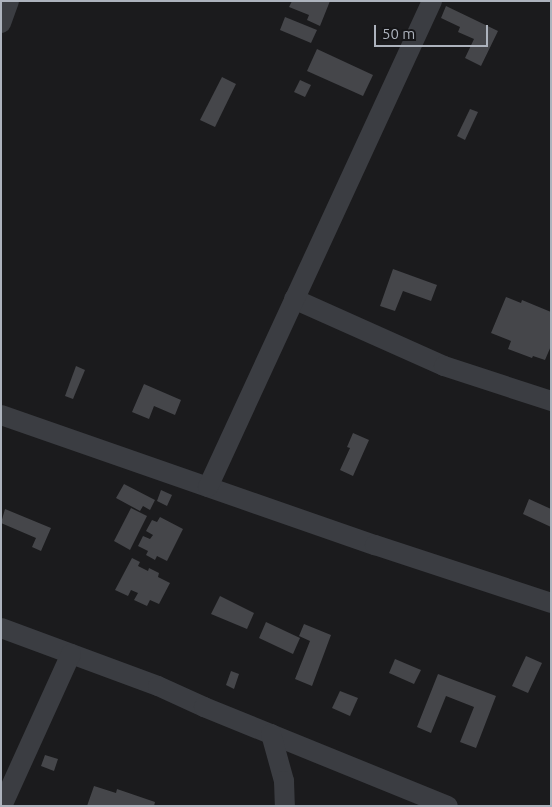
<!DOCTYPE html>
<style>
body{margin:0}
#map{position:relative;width:552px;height:807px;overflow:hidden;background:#1b1b1d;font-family:Ubuntu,sans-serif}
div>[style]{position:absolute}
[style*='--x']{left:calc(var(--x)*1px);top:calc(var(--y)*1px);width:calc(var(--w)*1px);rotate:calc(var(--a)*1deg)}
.building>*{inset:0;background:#45464a}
.minor>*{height:20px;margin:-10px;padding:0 10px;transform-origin:10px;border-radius:10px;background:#3b3d42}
span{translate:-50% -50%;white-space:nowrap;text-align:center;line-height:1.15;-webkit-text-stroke:4px #161618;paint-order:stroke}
.frame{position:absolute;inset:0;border:2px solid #adb3bd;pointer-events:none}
.scale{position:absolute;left:374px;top:25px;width:114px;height:22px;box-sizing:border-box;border:2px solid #adb3bd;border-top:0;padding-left:6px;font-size:15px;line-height:18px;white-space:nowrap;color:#adb3bd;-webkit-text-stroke:4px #161618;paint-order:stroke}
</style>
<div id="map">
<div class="building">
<div style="clip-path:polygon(292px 1px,330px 1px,320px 26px,307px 20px,309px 15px,289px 7px)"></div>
<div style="clip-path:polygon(446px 6px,498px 31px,481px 66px,465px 58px,474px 39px,458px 32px,460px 27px,441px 18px)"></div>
<div style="clip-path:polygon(285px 17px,317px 30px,311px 43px,280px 30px)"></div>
<div style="clip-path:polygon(317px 49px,373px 75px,363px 96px,307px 71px)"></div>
<div style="clip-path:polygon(222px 77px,236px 84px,215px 127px,200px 120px)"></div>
<div style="clip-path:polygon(300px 80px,311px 85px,305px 97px,294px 92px)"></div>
<div style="clip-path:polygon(470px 109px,478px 112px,465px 140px,457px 136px)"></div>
<div style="clip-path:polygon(393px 269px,437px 285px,431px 301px,403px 291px,395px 311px,380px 306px)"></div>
<div style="clip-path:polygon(506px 297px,521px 303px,522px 300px,551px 312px,551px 346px,545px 360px,533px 356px,532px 358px,508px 349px,511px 341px,491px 333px)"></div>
<div style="clip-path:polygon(76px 366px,85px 370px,73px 399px,65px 396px)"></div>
<div style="clip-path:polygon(144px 384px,181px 400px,175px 415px,154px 406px,149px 419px,132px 412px)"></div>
<div style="clip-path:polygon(353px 433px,369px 440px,353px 476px,340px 470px,350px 448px,347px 447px)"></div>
<div style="clip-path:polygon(124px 484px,155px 500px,150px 510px,143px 506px,140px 511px,116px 498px)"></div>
<div style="clip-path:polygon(161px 490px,172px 495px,167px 506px,157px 501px)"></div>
<div style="clip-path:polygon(529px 499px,551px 509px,551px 527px,523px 514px)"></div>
<div style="clip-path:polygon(131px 508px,147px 516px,130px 550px,114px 541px)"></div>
<div style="clip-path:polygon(5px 509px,51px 528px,41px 551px,32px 547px,36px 538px,1px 523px)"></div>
<div style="clip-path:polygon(160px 517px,183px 529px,167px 561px,157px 556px,155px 560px,146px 555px,148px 551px,138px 546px,143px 536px,150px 539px,153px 535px,146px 531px,152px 520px,157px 522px)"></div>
<div style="clip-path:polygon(132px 558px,140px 562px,138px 566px,148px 571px,149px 568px,159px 573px,158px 577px,170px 583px,159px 604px,150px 600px,147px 606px,134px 600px,138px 593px,131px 590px,128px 596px,115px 590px)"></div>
<div style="clip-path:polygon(220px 596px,254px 613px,247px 629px,211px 614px)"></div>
<div style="clip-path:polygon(266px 622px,300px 638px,293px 654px,259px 638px)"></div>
<div style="clip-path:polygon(304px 624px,331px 635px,312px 686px,295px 679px,310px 641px,299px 636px)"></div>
<div style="clip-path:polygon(526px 656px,542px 663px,528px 693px,512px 686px)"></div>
<div style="clip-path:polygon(395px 659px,421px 670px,414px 684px,389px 673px)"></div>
<div style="clip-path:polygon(231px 671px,239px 674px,234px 689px,226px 685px)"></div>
<div style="clip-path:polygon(438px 674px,496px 696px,476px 748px,460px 742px,474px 707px,446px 696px,431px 733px,417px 727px)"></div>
<div style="clip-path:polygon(340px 691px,358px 698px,350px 716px,332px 708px)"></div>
<div style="clip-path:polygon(45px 755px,58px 759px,54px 771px,41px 766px)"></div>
<div style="clip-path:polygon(94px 786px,116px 793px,117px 789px,155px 802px,154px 806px,87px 806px)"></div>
</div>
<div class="minor">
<div style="--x:1;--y:23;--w:23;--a:-70"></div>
<div style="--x:294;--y:299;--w:164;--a:24.1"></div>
<div style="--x:444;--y:366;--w:113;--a:18.1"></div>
<div style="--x:1;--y:415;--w:396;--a:19.2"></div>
<div style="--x:375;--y:545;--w:185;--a:18.2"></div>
<div style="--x:208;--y:487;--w:535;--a:-65.25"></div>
<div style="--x:1;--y:628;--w:167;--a:20.3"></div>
<div style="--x:158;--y:686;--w:51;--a:24.5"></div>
<div style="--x:204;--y:707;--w:263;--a:22.1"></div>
<div style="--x:271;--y:734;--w:49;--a:74.5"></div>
<div style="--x:284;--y:781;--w:25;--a:88"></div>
<div style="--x:2;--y:806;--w:167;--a:-65.6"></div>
</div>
<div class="frame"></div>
<div class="scale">50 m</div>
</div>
